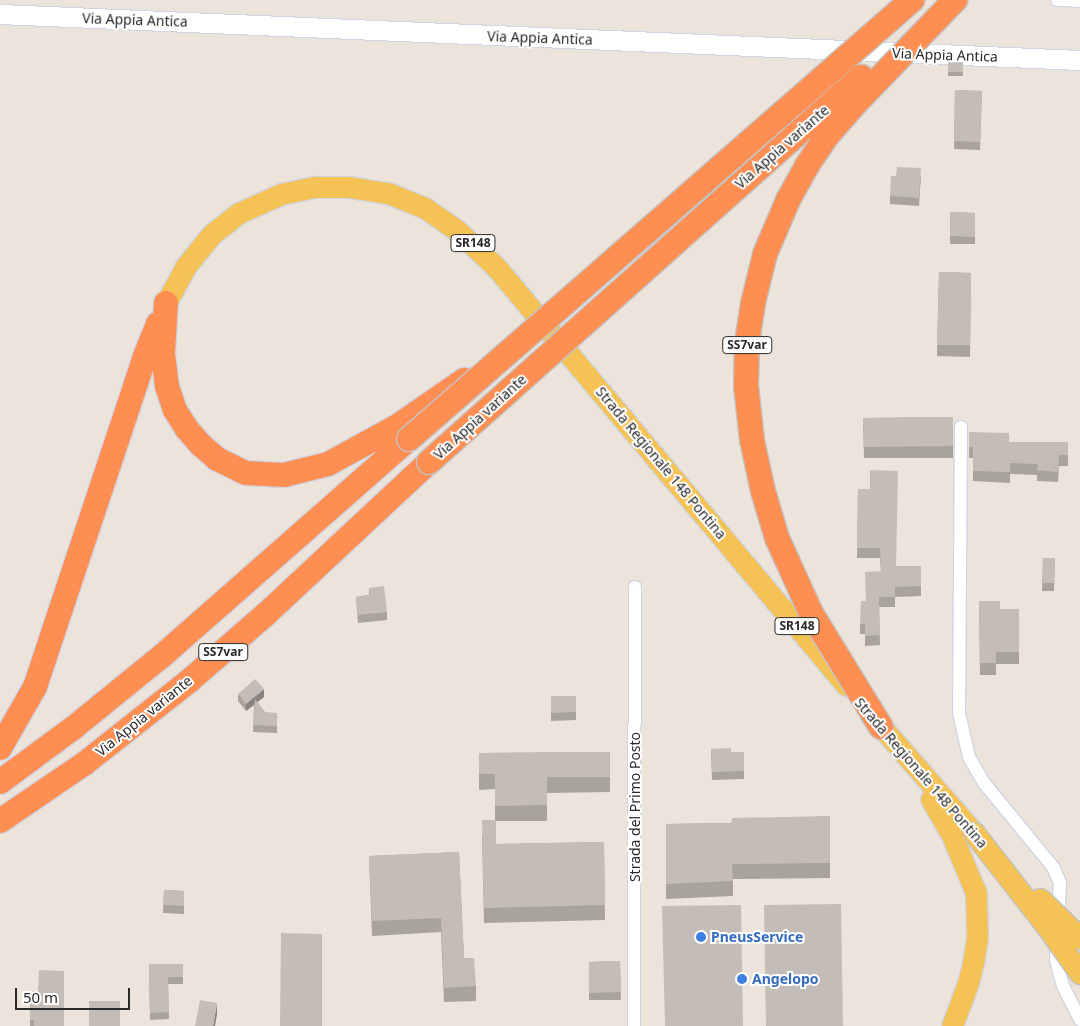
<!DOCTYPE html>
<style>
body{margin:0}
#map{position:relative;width:1080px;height:1026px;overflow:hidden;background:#ece3da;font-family:"Noto Sans",sans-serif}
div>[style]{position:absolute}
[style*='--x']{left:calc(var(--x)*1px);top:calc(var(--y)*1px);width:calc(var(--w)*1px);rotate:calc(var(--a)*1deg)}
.roads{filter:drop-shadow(1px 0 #d0d5e3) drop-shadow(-1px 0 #d0d5e3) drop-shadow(0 1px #d0d5e3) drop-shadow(0 -1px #d0d5e3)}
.street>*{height:12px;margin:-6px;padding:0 6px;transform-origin:6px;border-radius:6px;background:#fff}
.secondary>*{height:19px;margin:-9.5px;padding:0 9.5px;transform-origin:9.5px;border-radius:9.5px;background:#fff}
.primary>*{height:21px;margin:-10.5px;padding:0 10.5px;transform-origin:10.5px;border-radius:10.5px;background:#f5c256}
.highway>*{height:24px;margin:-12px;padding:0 12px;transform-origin:12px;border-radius:12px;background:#ff8e52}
.bridges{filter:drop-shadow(1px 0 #c3c3c3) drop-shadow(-1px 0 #c3c3c3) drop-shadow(0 1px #c3c3c3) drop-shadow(0 -1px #c3c3c3)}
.primary-bridge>*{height:21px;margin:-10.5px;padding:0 10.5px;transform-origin:10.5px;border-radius:10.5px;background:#f5c256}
.highway-bridge>*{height:24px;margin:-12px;padding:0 12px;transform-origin:12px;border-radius:12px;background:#ff8e52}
.wall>*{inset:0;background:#a9a39d}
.shaded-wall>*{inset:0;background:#898480}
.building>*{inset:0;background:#c4bdb7}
.dots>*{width:14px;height:14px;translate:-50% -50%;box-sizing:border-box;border:2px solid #fff;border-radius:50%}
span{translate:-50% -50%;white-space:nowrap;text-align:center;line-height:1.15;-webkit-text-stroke:4px #fff;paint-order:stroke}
.shield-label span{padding:1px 4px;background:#fff;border:1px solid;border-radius:4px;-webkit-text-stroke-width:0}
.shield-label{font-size:12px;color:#292929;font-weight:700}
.street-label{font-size:14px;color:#292929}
.shop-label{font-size:14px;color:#366cbe;font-weight:700}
.left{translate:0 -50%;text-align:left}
.scale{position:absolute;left:15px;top:988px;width:115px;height:22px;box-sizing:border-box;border:2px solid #292929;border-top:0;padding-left:6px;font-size:15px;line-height:18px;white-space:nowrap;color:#292929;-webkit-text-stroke:4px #fff;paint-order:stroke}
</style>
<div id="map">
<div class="roads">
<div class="street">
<div style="--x:1057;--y:0;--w:23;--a:2"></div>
<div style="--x:961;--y:427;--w:286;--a:90.4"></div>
<div style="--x:959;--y:713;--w:45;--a:77.2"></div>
<div style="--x:969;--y:757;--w:30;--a:60"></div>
<div style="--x:984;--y:783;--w:109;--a:50.6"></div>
<div style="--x:1053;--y:867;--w:17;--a:66"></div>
<div style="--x:1060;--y:883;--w:35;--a:93"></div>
<div style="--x:1057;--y:942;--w:18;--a:93"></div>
<div style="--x:1056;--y:960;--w:27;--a:75"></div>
<div style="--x:1063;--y:986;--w:38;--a:63"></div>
<div style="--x:634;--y:1026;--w:439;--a:-89.9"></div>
</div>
<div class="secondary">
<div style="--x:0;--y:14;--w:1081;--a:2.44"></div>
</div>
<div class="primary">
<div style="--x:166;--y:303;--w:42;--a:-61.6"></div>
<div style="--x:186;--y:266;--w:41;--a:-50.9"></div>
<div style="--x:212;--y:234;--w:34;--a:-38"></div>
<div style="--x:239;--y:213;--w:46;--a:-24.3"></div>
<div style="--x:281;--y:194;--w:35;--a:-12"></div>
<div style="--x:315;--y:187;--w:34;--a:0"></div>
<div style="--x:349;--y:187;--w:39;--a:9"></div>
<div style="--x:388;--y:193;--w:40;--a:22"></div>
<div style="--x:425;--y:208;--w:40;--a:34.9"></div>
<div style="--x:458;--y:231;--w:52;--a:43.5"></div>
<div style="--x:496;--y:267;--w:545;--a:50.06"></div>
<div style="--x:870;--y:714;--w:158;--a:48.8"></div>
<div style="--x:931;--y:799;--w:39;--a:60"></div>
<div style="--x:951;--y:833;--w:65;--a:67.4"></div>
<div style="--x:976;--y:893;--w:45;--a:88.7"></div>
<div style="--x:977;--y:938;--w:25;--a:99"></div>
<div style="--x:973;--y:963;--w:21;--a:104"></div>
<div style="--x:968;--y:983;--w:46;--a:110.4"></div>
</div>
<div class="highway">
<div style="--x:166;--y:303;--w:51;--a:93.4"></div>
<div style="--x:163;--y:354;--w:32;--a:83"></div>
<div style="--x:167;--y:386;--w:25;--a:72"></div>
<div style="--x:175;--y:410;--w:22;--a:58"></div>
<div style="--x:187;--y:429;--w:21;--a:49"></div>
<div style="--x:201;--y:445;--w:21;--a:41"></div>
<div style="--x:217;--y:459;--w:32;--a:26"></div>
<div style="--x:246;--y:473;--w:38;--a:3"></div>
<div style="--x:284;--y:475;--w:45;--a:-14"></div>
<div style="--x:328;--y:464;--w:77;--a:-28.6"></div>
<div style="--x:396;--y:427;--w:83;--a:-34.7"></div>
<div style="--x:0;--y:748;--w:70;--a:-60.2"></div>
<div style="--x:35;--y:687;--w:349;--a:-71.6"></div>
<div style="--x:145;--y:356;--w:35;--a:-68"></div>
<div style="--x:0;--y:782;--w:89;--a:-36.4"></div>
<div style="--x:72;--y:729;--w:117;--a:-39.1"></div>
<div style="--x:163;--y:655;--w:327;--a:-41.3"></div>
<div style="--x:0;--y:821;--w:102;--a:-34.2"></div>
<div style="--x:84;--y:764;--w:134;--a:-38.3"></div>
<div style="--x:189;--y:681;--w:101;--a:-41"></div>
<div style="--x:265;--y:615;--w:224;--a:-43"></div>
</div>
</div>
<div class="bridges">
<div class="primary-bridge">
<div style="--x:974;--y:833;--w:117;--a:52"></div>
<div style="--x:1046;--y:925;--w:59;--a:54.7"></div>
<div style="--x:1040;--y:899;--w:56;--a:44.3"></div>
</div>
<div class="highway-bridge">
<div style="--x:409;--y:439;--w:668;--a:-41.11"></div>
<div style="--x:429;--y:462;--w:579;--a:-41.71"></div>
<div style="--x:881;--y:727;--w:134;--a:-121.6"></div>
<div style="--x:811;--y:613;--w:82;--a:-114.4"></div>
<div style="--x:777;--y:538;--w:49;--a:-106.6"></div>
<div style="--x:763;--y:491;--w:52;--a:-102.2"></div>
<div style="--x:752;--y:440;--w:54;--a:-96.3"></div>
<div style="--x:746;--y:386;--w:43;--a:-88.7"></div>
<div style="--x:747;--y:343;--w:40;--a:-81.5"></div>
<div style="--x:753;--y:303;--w:50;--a:-76.2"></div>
<div style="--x:765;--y:254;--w:59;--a:-66.9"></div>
<div style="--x:788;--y:200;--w:38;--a:-61"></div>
<div style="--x:806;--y:167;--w:37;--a:-56"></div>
<div style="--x:827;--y:136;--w:38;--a:-49"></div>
<div style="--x:852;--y:107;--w:149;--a:-46.1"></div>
</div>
</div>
<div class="wall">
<div style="clip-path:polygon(948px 62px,963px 62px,963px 76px,948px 76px)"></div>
<div style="clip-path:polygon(955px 90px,982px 91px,980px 150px,954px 149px)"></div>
<div style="clip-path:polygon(921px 176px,919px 206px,890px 204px,890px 196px)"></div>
<div style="clip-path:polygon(950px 212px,975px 213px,975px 244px,950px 244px)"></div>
<div style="clip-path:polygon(939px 272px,971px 273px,970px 357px,937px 356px)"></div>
<div style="clip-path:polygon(953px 417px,953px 458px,864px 458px,863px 418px)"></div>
<div style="clip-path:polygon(969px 432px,1009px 442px,1068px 453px,1068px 466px,1059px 466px,1058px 482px,1037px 481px,1037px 475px,1010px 474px,1010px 483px,973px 481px,973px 458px,969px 458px)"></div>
<div style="clip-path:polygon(858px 489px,896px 566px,921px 566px,921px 596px,895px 597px,895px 607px,879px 607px,880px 645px,865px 646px,865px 634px,860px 634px,860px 624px,866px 601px,881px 571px,880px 558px,857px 558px)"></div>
<div style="clip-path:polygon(1043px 558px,1055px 558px,1054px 591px,1042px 591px)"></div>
<div style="clip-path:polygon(369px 588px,387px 612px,387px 620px,358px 623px,356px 597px,369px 595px)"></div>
<div style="clip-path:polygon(979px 601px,1000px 609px,1019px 609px,1019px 664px,996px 664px,996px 675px,980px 675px)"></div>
<div style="clip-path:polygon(238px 694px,264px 697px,257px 702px,265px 712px,277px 719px,277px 733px,253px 732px,254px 705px,246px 711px,238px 701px)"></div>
<div style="clip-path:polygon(551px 696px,576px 696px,576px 720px,551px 721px)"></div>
<div style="clip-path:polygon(711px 749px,731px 752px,744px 752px,744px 779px,712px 780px)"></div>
<div style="clip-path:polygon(610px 752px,610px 792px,547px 793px,547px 821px,496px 821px,496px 844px,604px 842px,605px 920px,484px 923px,482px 836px,495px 820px,495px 789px,479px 790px,479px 753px)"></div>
<div style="clip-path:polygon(830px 816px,830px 878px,733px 879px,733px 896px,666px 899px,666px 824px,731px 823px)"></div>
<div style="clip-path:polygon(459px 852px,464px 958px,476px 986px,476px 1001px,444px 1002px,441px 932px,372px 936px,369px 856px)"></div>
<div style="clip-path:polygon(164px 890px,184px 891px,184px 914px,163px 913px)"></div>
<div style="clip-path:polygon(620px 961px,621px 1000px,589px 1000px,589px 962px)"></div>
<div style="clip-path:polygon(149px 964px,183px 964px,183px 984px,168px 984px,169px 1019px,150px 1020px)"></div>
<div style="clip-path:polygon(30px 991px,64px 1026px,30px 1026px)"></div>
</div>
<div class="shaded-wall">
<div style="clip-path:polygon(264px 689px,264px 697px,246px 711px,246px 704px)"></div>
<div style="clip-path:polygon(217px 1003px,217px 1014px,215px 1026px,213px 1026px)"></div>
</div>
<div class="building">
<div style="clip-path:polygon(948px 62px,963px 62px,963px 72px,948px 72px)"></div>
<div style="clip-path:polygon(955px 90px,982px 91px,980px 142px,954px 141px)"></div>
<div style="clip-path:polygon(897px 167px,921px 168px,919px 198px,890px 196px,891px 176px,896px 176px)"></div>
<div style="clip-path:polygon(950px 212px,975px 213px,975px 237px,950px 236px)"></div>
<div style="clip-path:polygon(939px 272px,971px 273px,970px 345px,937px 345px)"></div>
<div style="clip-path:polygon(953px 417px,953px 446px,864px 447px,863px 418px)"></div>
<div style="clip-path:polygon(969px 432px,1009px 433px,1009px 442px,1068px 442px,1068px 455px,1059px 455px,1058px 472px,1037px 470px,1038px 464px,1010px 463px,1010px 472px,973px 471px,973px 447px,969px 447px)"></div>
<div style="clip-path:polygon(870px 470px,898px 471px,896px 566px,921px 566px,921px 586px,895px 587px,895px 597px,879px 597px,880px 635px,865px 636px,865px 624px,860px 624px,861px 601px,866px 601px,865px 572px,881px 571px,880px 548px,857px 548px,858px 489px,870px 489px)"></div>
<div style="clip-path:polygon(1043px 558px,1055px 558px,1054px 583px,1042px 583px)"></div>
<div style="clip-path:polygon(384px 586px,387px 612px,358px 615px,356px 597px,370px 595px,369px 588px)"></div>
<div style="clip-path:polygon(979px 601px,1000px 601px,1000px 609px,1019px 609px,1019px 652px,996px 652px,996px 663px,980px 663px)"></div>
<div style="clip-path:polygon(255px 679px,264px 689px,246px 704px,238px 694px)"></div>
<div style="clip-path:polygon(551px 696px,576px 696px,576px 712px,551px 713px)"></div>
<div style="clip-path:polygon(255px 699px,265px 712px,277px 713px,277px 726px,253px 725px)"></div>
<div style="clip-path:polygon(731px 748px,731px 752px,744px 752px,744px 771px,712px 772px,711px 749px)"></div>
<div style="clip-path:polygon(610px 752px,610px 777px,547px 777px,547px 805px,495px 806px,495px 774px,479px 774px,479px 753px)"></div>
<div style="clip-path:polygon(830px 816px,830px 863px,732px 864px,733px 881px,666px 884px,666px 824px,731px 823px,732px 818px)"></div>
<div style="clip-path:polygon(482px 820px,496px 820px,496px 844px,604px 842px,605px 905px,484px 908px)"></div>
<div style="clip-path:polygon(459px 852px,464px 958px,474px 958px,476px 986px,444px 988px,441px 918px,372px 921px,369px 856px)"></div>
<div style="clip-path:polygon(164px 890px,184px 891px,184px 906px,163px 905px)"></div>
<div style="clip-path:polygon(841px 904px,843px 1026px,766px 1026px,764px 905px)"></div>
<div style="clip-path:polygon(741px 905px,743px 1026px,665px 1026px,662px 906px)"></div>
<div style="clip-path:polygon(281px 933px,322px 934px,322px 1026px,280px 1026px)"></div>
<div style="clip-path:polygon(620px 961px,621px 992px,589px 993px,589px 962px)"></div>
<div style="clip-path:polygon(149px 964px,183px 964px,183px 977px,168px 977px,169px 1012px,150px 1013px)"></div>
<div style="clip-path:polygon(39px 970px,64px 971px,64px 1026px,34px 1026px,34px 1020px,30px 1020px,30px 991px,38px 991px)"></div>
<div style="clip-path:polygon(200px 1000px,217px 1003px,213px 1026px,195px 1026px)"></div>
<div style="clip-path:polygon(89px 1001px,120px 1001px,120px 1026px,89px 1026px)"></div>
</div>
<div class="dots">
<div style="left:701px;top:937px;background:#3f7fe0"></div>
<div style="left:742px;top:979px;background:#3f7fe0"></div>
</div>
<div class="shield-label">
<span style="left:473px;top:243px">SR148</span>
<span style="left:747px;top:345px">SS7var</span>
<span style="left:797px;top:626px">SR148</span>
<span style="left:223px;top:652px">SS7var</span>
</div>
<div class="street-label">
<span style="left:135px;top:20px;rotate:2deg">Via Appia Antica</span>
<span style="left:540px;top:38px;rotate:2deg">Via Appia Antica</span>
<span style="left:945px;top:55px;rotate:2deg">Via Appia Antica</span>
<span style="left:782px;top:147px;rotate:-41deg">Via Appia variante</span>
<span style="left:480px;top:417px;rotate:-42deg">Via Appia variante</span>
<span style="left:661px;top:463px;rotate:50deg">Strada Regionale 148 Pontina</span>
<span style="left:144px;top:716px;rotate:-39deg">Via Appia variante</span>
<span style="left:921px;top:773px;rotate:49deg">Strada Regionale 148 Pontina</span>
<span style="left:635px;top:807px;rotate:-90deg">Strada del Primo Posto</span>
</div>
<div class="shop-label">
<span class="left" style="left:711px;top:937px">PneusService</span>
<span class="left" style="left:752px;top:979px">Angelopo</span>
</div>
<div class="scale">50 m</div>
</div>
